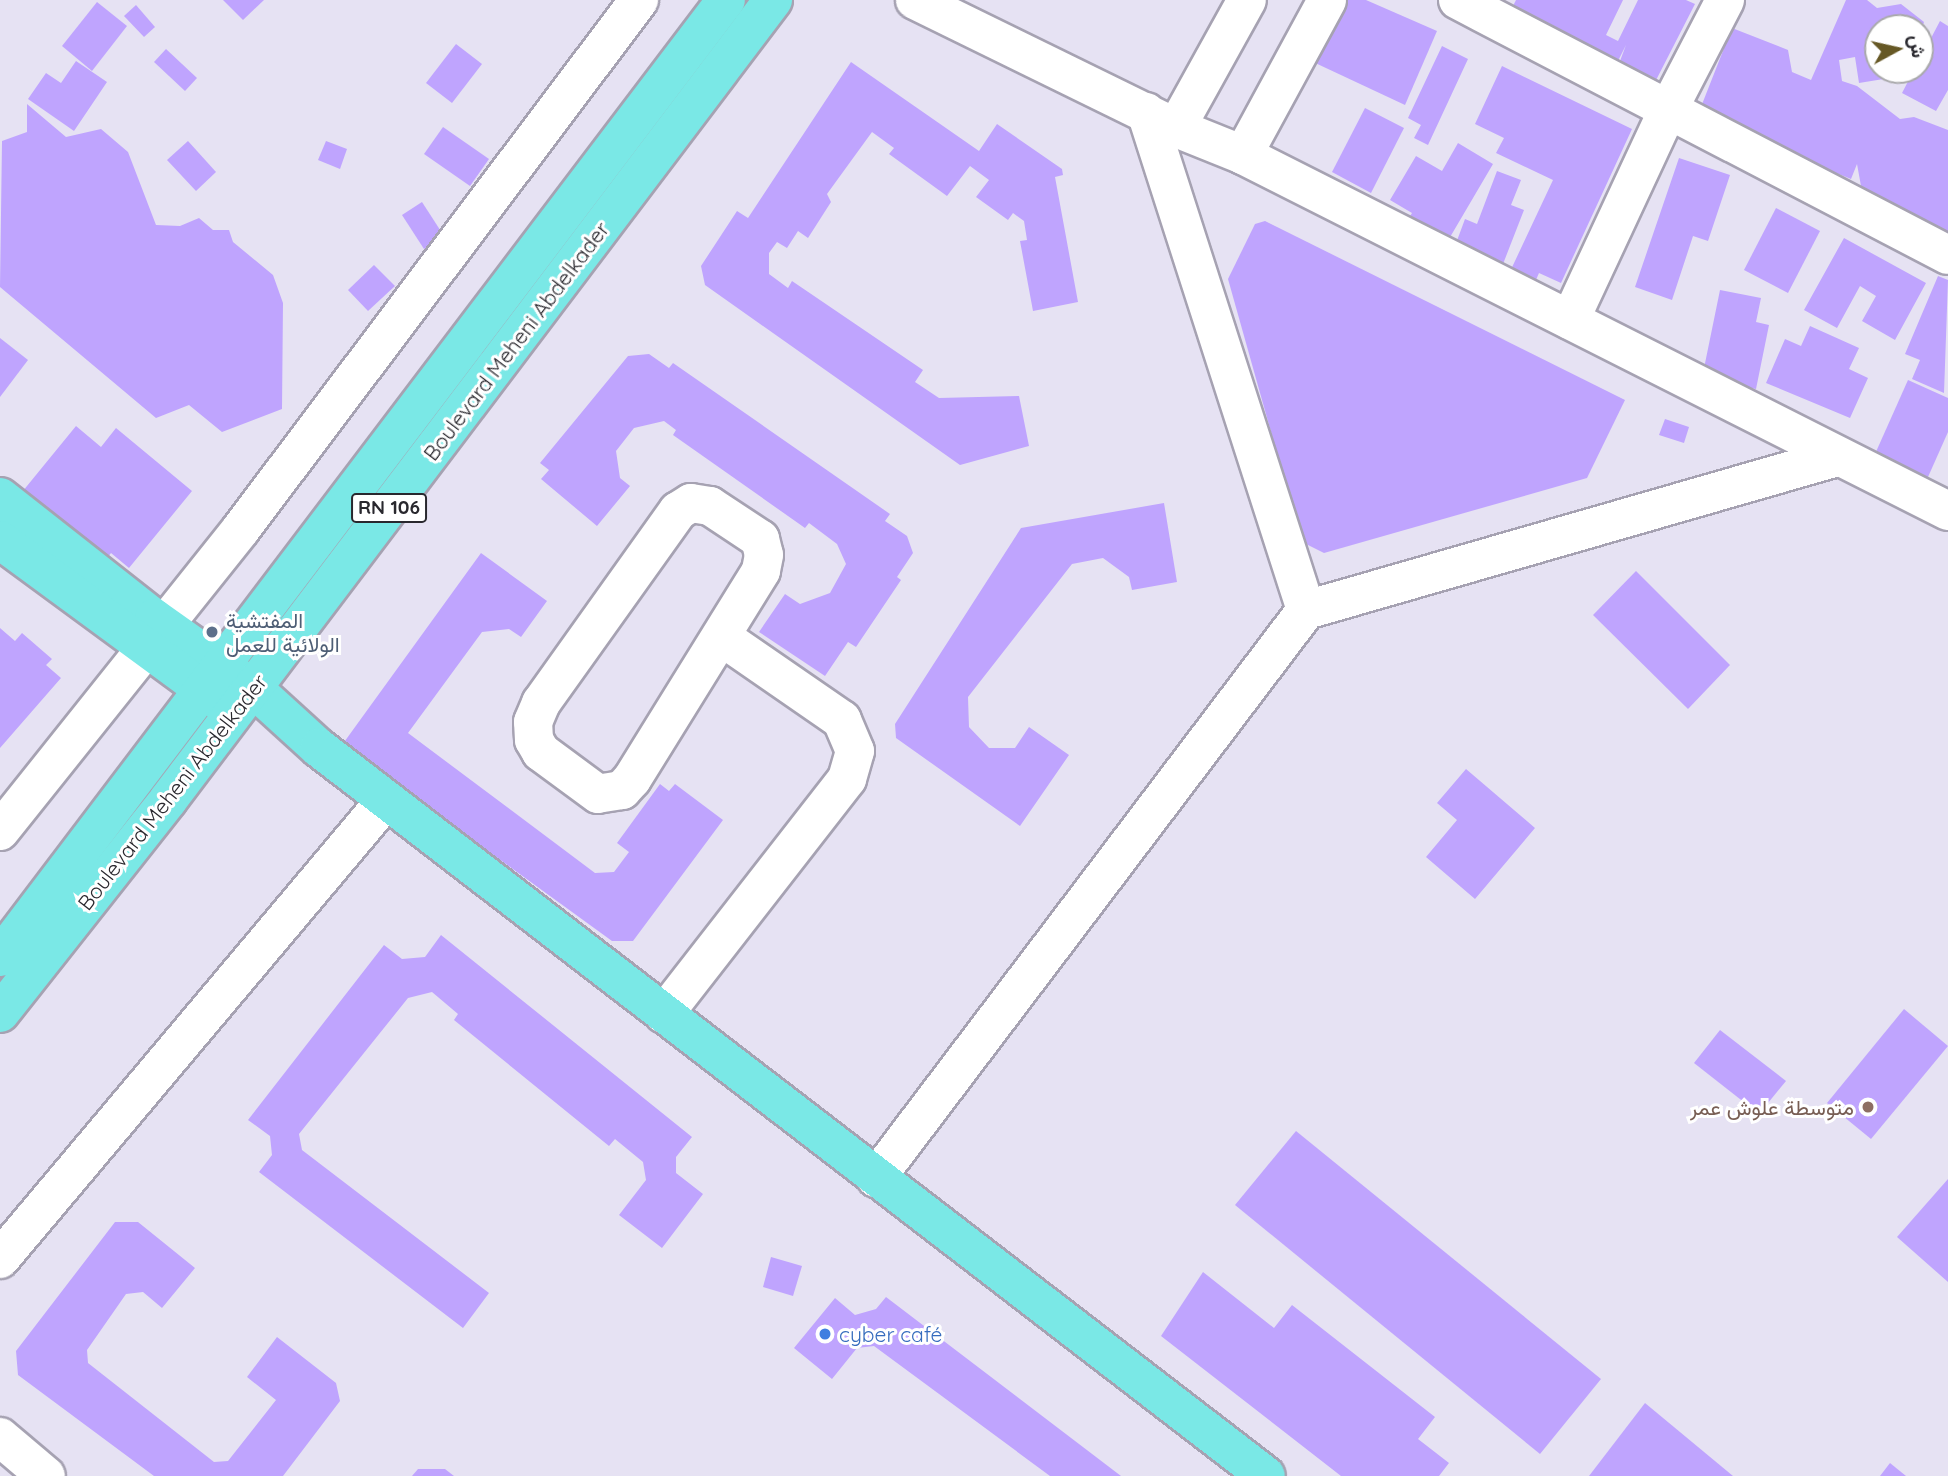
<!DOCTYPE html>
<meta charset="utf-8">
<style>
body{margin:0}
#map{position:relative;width:1948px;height:1476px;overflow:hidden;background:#e6e2f3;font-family:Quicksand,Vazirmatn,sans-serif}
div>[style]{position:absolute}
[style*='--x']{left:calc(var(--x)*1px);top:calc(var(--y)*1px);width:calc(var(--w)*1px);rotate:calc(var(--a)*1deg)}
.building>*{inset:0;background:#bfa4fe}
.roads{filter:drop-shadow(2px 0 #a6a2b2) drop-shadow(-2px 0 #a6a2b2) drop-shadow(0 2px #a6a2b2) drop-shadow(0 -2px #a6a2b2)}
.minor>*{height:38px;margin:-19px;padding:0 19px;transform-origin:19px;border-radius:19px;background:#fff}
.primary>*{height:38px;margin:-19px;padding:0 19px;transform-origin:19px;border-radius:19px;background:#7ae8e6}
.dots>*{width:19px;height:19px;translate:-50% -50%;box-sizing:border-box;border:4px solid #fff;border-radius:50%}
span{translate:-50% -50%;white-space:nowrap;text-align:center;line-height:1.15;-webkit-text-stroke:6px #fff;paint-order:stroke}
.shield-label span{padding:2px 5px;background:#fff;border:2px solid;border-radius:5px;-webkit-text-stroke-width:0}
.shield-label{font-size:19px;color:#29282e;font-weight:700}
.street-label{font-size:21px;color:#29282e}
.service-label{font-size:21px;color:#4e5e75}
.left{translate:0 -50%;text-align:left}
.education-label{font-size:21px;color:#785e54}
.right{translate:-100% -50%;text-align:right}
.shop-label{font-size:21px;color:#366cbe}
.north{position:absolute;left:1864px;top:14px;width:70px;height:70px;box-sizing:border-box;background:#fff;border:2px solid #a9a9ab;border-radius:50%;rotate:82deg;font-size:19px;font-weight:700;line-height:28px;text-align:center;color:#29282e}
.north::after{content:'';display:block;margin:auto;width:24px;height:32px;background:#665825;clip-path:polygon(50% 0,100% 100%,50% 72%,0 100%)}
</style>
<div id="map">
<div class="building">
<div style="clip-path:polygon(223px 0,264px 0,243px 20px)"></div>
<div style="clip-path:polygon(1338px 0,1366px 0,1437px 31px,1405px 105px,1311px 61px)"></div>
<div style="clip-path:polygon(1516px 0,1623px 0,1606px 35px,1618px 41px,1638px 0,1686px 0,1695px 4px,1652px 88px,1617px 69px,1626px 45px,1612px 73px,1506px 20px)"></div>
<div style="clip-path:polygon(1846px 0,1867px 0,1877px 8px,1901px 4px,1924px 22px,1922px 28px,1878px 28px,1878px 70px,1905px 70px,1902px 76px,1859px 83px,1855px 57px,1839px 60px,1842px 81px,1857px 86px,1900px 119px,1914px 117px,1948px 130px,1948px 232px,1863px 197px,1857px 164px,1851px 179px,1697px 117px,1732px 28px,1788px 50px,1792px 72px,1811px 80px)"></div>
<div style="clip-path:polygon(97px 2px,127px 26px,92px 71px,62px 46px)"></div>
<div style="clip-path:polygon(136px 5px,155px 27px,144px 37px,124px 16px)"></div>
<div style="clip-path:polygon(1940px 21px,1948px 26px,1948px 90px,1936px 111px,1902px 93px,1914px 70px,1920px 70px,1920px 59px)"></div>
<div style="clip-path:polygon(456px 44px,482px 64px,452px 103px,426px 83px)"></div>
<div style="clip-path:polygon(1442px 46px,1468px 59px,1428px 145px,1414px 138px,1421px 125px,1408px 118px)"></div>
<div style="clip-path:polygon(166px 49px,197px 78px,185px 91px,154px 62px)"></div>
<div style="clip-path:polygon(76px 61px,107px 82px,74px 131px,28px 99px,46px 73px,61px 83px)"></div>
<div style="clip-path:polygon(851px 62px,979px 151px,997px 124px,1062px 169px,1063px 175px,1055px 177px,1078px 302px,1033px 311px,1020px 241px,1027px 240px,1024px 221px,1013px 213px,1008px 220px,976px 197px,989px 180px,970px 166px,947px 196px,889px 154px,894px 148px,872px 132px,827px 194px,831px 202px,808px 238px,798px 231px,787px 248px,777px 242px,769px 253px,769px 274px,788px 288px,792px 281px,923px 370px,915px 382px,939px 398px,1019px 396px,1029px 446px,960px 465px,705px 285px,701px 266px,737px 211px,748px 218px)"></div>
<div style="clip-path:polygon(1502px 66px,1632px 129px,1561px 283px,1539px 273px,1532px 289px,1507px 278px,1553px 180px,1496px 153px,1504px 138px,1475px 124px)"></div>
<div style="clip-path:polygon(27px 104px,66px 137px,101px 129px,128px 152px,156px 225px,180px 226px,199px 218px,213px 230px,229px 230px,233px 242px,273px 275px,283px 303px,282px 409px,222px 432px,189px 405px,156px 418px,0 287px,2px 141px,27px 132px)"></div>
<div style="clip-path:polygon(1365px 108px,1404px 128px,1371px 193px,1332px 172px)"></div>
<div style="clip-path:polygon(443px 127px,489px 159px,470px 186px,424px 154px)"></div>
<div style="clip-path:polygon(188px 141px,216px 172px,196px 191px,167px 160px)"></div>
<div style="clip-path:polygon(326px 141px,347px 149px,340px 169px,318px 160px)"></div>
<div style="clip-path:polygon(1458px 143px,1493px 164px,1446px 244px,1407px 221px,1412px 213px,1390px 200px,1416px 156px,1442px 171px)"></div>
<div style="clip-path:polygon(1679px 158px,1730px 175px,1708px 241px,1693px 236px,1672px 300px,1635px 287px)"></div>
<div style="clip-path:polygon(1497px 171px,1521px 180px,1511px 205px,1524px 210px,1503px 264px,1455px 246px,1465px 219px,1477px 224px)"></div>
<div style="clip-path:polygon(422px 202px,444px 236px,424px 249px,402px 215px)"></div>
<div style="clip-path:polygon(1776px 208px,1820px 231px,1788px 293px,1744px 270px)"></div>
<div style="clip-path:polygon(1265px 221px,1625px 400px,1587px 478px,1324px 553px,1302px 542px,1228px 279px,1255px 224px)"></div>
<div style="clip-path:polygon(1844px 238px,1926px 283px,1895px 340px,1862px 321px,1876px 296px,1860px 286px,1837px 328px,1804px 310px)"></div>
<div style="clip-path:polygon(374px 265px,395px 286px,368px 311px,348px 290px)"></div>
<div style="clip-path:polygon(1938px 276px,1948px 280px,1944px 393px,1912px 379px,1920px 360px,1905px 354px)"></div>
<div style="clip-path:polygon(1720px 290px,1761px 298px,1756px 322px,1769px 325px,1756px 389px,1702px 378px)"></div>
<div style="clip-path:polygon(1810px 326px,1859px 348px,1849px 369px,1868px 378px,1850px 418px,1766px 383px,1785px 339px,1801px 346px)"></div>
<div style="clip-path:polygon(0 338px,28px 360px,0 397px)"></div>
<div style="clip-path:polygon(649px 354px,669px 368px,673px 363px,890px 514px,885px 521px,907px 536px,913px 553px,897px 577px,901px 580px,856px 647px,848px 642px,825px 676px,759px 632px,785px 594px,800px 604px,830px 593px,846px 564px,837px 544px,809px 523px,805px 528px,673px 435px,676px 430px,664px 421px,634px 428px,616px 451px,620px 478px,630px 486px,597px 526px,541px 479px,549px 470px,540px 463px,628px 356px)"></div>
<div style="clip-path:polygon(1908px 380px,1948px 398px,1948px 432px,1924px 486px,1871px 463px)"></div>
<div style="clip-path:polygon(1665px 419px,1689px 427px,1684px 443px,1659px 435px)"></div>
<div style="clip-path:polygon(76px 426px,101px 447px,116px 428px,192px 491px,129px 568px,111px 553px,101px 566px,18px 497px)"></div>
<div style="clip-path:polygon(1164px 503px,1177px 582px,1132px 590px,1129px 577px,1103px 558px,1072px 564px,968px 697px,969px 727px,989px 748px,1015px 748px,1029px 727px,1069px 755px,1020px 826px,896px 738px,895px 724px,1021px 528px)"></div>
<div style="clip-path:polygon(481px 553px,547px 601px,521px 637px,509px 629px,482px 632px,408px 733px,595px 873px,614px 872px,629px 852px,617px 843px,660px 784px,669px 791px,675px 784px,723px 820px,633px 941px,612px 941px,342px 745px)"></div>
<div style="clip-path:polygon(1636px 571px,1730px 665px,1688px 709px,1593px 615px)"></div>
<div style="clip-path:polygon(0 628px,15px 641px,22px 633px,52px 659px,46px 665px,61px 678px,0 748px)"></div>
<div style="clip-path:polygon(1466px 769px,1535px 828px,1475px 899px,1426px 857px,1457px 820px,1437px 803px)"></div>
<div style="clip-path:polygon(441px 935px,692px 1137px,676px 1157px,676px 1173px,703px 1194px,662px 1248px,619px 1215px,646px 1180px,643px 1162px,615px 1139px,609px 1146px,454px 1020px,458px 1014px,432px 992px,408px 998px,299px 1134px,302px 1150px,489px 1293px,463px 1328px,259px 1172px,272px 1155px,270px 1136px,248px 1120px,384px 945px,402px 959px,425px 957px)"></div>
<div style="clip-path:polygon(1904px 1009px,1948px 1046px,1871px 1139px,1827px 1103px)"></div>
<div style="clip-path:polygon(1720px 1030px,1786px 1081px,1759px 1114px,1694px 1063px)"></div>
<div style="clip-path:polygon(1296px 1131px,1601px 1379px,1540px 1454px,1235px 1205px)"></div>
<div style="clip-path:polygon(1948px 1179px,1948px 1282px,1897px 1237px)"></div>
<div style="clip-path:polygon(115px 1222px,138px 1222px,195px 1268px,162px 1308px,143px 1292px,126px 1294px,87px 1350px,88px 1363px,214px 1462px,228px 1461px,276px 1400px,247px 1377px,277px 1337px,336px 1383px,340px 1401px,283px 1476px,154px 1476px,18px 1375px,16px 1351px)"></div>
<div style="clip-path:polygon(771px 1257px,802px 1266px,793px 1296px,763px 1287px)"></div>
<div style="clip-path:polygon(1203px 1272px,1274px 1328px,1292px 1305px,1435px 1417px,1418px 1439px,1449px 1463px,1439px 1476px,1341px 1476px,1161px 1336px)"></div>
<div style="clip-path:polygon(886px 1297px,1121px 1476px,1050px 1476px,874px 1346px,857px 1348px,832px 1379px,794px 1348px,835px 1298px,855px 1315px,876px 1309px)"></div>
<div style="clip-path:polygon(1645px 1403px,1733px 1476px,1589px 1476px)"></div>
<div style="clip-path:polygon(1890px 1463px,1906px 1476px,1880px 1476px)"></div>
<div style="clip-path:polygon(418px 1469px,445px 1469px,454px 1476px,412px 1476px)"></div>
</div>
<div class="roads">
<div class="minor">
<div style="--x:915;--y:0;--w:291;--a:26.1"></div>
<div style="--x:1176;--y:128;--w:72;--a:21.9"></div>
<div style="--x:1243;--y:155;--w:790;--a:26.79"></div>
<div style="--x:1458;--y:0;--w:552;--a:27.49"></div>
<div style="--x:1146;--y:112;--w:523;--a:72.19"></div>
<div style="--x:1306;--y:610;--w:553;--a:-16.07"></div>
<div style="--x:1176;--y:128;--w:146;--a:-61"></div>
<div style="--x:1243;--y:155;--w:176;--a:-61.5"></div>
<div style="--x:1570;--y:320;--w:230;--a:-65"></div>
<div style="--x:1667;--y:112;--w:126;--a:-62.6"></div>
<div style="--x:691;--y:503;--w:19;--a:9"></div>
<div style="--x:710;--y:506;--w:60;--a:33.4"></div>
<div style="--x:760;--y:539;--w:16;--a:76"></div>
<div style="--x:764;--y:555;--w:16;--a:101"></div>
<div style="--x:761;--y:571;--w:245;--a:121.8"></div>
<div style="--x:632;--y:779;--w:15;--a:132"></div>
<div style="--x:622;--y:790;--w:24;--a:171"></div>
<div style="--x:598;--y:794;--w:71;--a:-143.6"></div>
<div style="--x:541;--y:752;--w:14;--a:-120"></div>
<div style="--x:534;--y:740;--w:18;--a:-93"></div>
<div style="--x:533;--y:722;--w:21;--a:-67"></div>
<div style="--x:541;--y:703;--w:236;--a:-54.5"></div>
<div style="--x:678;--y:511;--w:15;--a:-32"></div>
<div style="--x:0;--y:831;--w:386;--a:-51.4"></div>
<div style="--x:241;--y:529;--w:662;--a:-53.04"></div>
<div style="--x:664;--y:1014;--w:298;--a:-52.1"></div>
<div style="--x:847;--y:779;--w:29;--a:-74"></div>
<div style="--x:855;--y:751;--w:34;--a:-113"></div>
<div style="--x:842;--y:720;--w:145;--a:-145.4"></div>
<div style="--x:876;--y:1178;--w:712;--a:-52.87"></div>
<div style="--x:0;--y:1259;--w:600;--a:-49.94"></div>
<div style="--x:0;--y:1437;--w:60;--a:40.3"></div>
</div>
<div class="primary">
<div style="--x:0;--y:497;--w:196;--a:38.2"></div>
<div style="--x:154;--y:618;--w:121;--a:35.3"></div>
<div style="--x:253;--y:688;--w:89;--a:42.3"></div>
<div style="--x:319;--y:748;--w:1194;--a:37.55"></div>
<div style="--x:0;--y:540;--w:279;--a:36.3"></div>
<div style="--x:0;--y:957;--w:1201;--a:-52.82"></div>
<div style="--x:0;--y:1013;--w:271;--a:-51.7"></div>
<div style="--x:168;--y:800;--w:1003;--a:-52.9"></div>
</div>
</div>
<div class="dots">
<div style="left:212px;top:632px;background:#5c6f8a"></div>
<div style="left:1868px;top:1107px;background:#8d6e63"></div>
<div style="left:825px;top:1334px;background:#3f7fe0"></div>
</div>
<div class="shield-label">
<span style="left:389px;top:508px">RN 106</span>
</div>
<div class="street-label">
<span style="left:516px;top:341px;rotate:-53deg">Boulevard Meheni Abdelkader</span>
<span style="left:172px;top:792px;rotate:-52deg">Boulevard Meheni Abdelkader</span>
</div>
<div class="service-label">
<span class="left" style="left:226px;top:632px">المفتشية<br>الولائية للعمل</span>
</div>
<div class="education-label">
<span class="right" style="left:1854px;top:1107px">متوسطة علوش عمر</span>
</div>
<div class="shop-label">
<span class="left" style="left:839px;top:1334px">cyber café</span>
</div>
<div class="north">ش</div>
</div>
